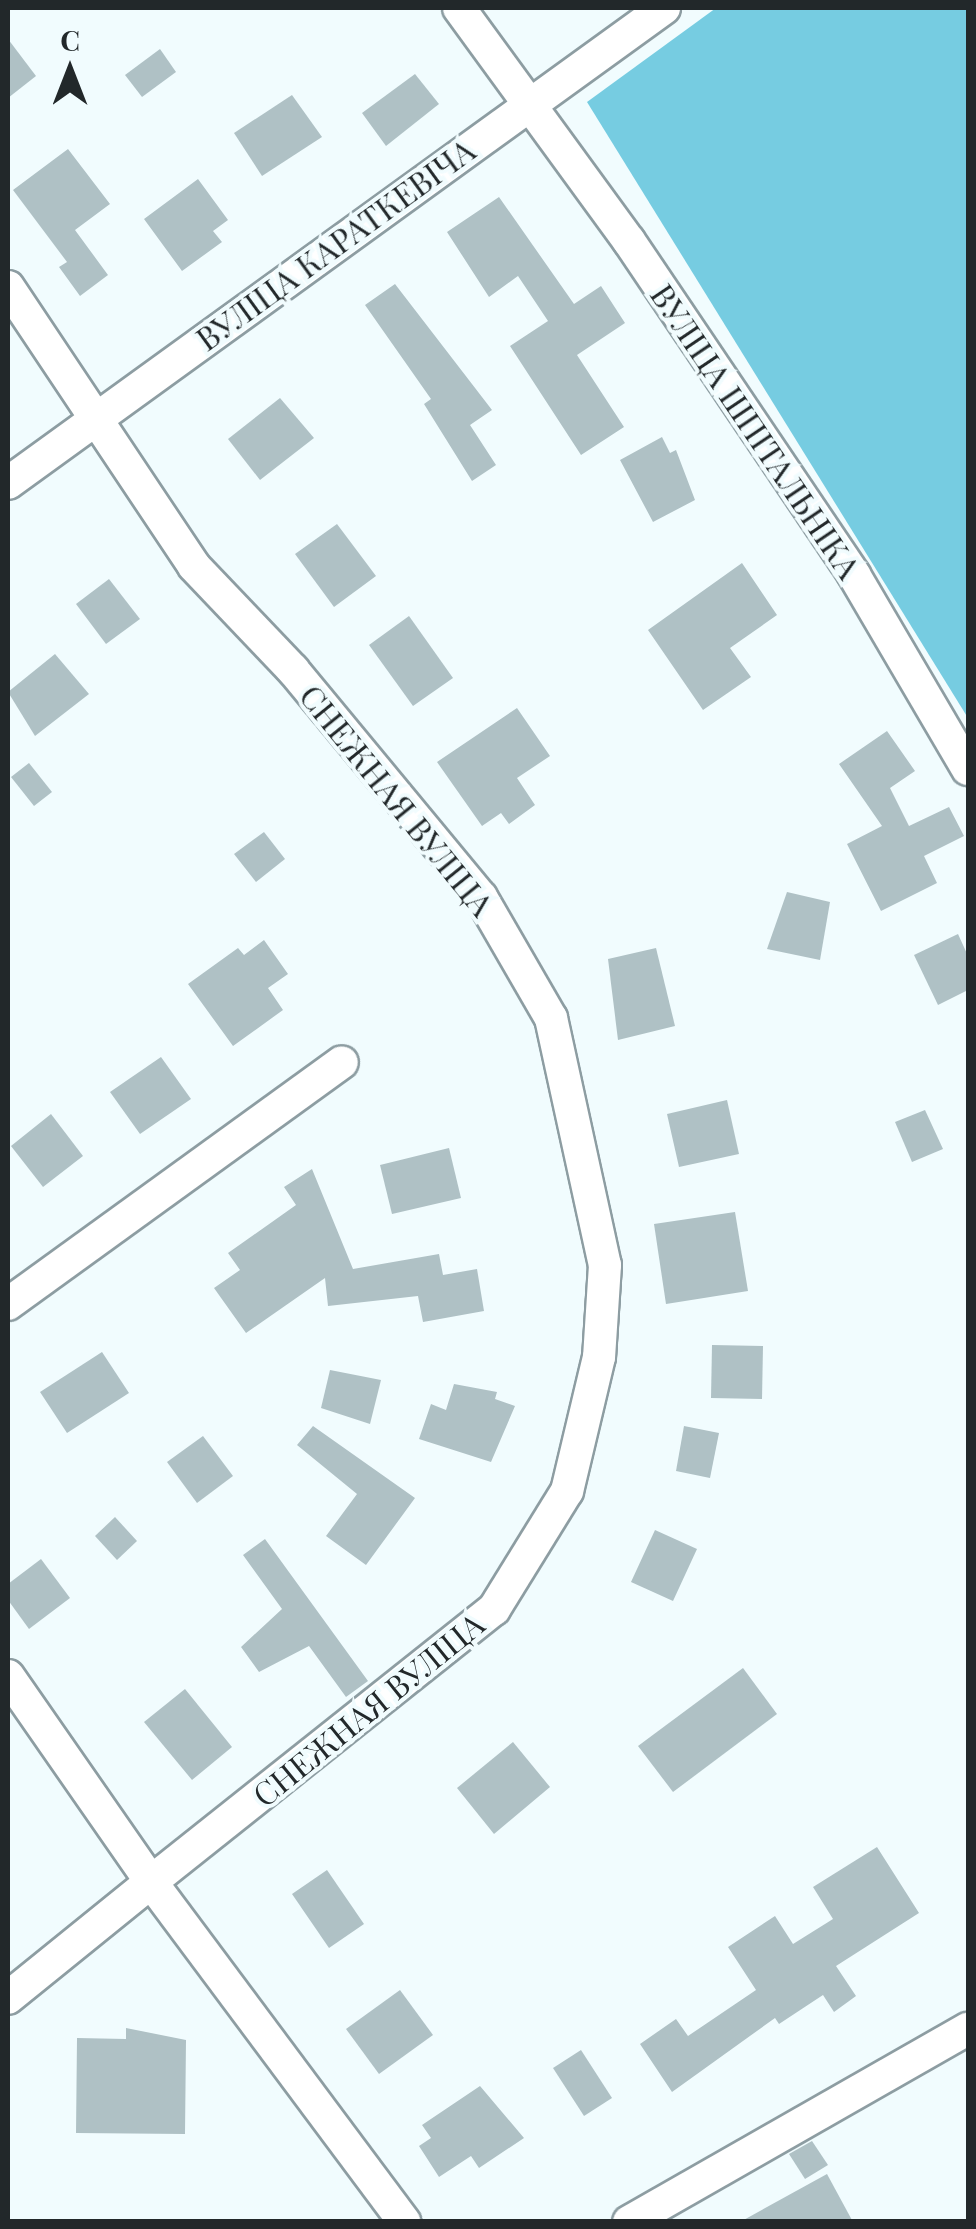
<!DOCTYPE html>
<meta charset="utf-8">
<style>
body{margin:0}
#map{position:relative;width:976px;height:2229px;overflow:hidden;background:#f1fcfe;font-family:"Playfair Display",serif}
div>[style]{position:absolute}
[style*='--x']{left:calc(var(--x)*1px);top:calc(var(--y)*1px);width:calc(var(--w)*1px);rotate:calc(var(--a)*1deg)}
.forest>*{inset:0;background:#76cce1}
.building>*{inset:0;background:#afc1c5}
.roads{filter:drop-shadow(2px 0 #8d9da2) drop-shadow(-2px 0 #8d9da2) drop-shadow(0 2px #8d9da2) drop-shadow(0 -2px #8d9da2)}
.minor>*{height:32px;margin:-16px;padding:0 16px;transform-origin:16px;border-radius:16px;background:#fff}
span{translate:-50% -50%;white-space:nowrap;text-align:center;line-height:1.15;-webkit-text-stroke:8px #f1fcfe;paint-order:stroke}
.street-label{font-size:32px;color:#22282a}
.frame{position:absolute;inset:0;border:10px solid #22282a;pointer-events:none}
.north{position:absolute;left:20px;top:20px;width:100px;height:100px;-webkit-text-stroke:8px #f1fcfe;paint-order:stroke;rotate:0deg;font-size:28px;font-weight:700;line-height:40px;text-align:center;color:#22282a}
.north::after{content:'';display:block;margin:auto;width:35px;height:45px;background:#22282a;clip-path:polygon(50% 0,100% 100%,50% 72%,0 100%)}
</style>
<div id="map">
<div class="forest">
<div style="clip-path:polygon(716px 8px,968px 8px,968px 718px,587px 102px)"></div>
</div>
<div class="building">
<div style="clip-path:polygon(8px 39px,36px 76px,8px 98px)"></div>
<div style="clip-path:polygon(160px 49px,176px 72px,142px 97px,125px 75px)"></div>
<div style="clip-path:polygon(415px 74px,439px 104px,386px 146px,362px 113px)"></div>
<div style="clip-path:polygon(292px 95px,322px 137px,262px 176px,234px 133px)"></div>
<div style="clip-path:polygon(68px 149px,110px 204px,75px 230px,108px 275px,80px 296px,59px 267px,67px 262px,13px 190px)"></div>
<div style="clip-path:polygon(198px 179px,228px 220px,213px 231px,222px 242px,182px 271px,144px 219px)"></div>
<div style="clip-path:polygon(499px 197px,574px 304px,601px 286px,625px 323px,577px 355px,624px 427px,581px 455px,510px 346px,548px 321px,518px 276px,489px 297px,447px 232px)"></div>
<div style="clip-path:polygon(395px 284px,492px 410px,470px 425px,496px 465px,472px 481px,424px 404px,431px 399px,365px 305px)"></div>
<div style="clip-path:polygon(280px 398px,314px 438px,260px 480px,228px 439px)"></div>
<div style="clip-path:polygon(662px 437px,670px 453px,676px 450px,695px 500px,653px 522px,620px 460px)"></div>
<div style="clip-path:polygon(337px 524px,376px 576px,334px 607px,295px 554px)"></div>
<div style="clip-path:polygon(742px 563px,777px 615px,730px 648px,751px 677px,703px 710px,648px 630px)"></div>
<div style="clip-path:polygon(109px 579px,140px 619px,106px 644px,76px 604px)"></div>
<div style="clip-path:polygon(409px 616px,453px 678px,413px 706px,369px 645px)"></div>
<div style="clip-path:polygon(55px 654px,89px 694px,35px 736px,8px 692px)"></div>
<div style="clip-path:polygon(517px 708px,550px 756px,517px 778px,535px 805px,509px 824px,501px 813px,482px 826px,437px 762px)"></div>
<div style="clip-path:polygon(887px 731px,915px 771px,890px 788px,909px 826px,949px 807px,964px 836px,924px 856px,937px 883px,881px 911px,847px 844px,882px 826px,839px 764px)"></div>
<div style="clip-path:polygon(29px 763px,52px 792px,34px 806px,11px 777px)"></div>
<div style="clip-path:polygon(264px 832px,285px 859px,256px 882px,234px 854px)"></div>
<div style="clip-path:polygon(787px 892px,830px 902px,820px 960px,767px 949px)"></div>
<div style="clip-path:polygon(958px 934px,968px 956px,968px 990px,938px 1005px,914px 955px)"></div>
<div style="clip-path:polygon(264px 940px,288px 974px,268px 988px,283px 1010px,233px 1046px,188px 984px,238px 948px,244px 955px)"></div>
<div style="clip-path:polygon(656px 948px,675px 1026px,618px 1040px,608px 959px)"></div>
<div style="clip-path:polygon(161px 1057px,191px 1099px,140px 1134px,110px 1092px)"></div>
<div style="clip-path:polygon(727px 1100px,739px 1154px,679px 1167px,667px 1114px)"></div>
<div style="clip-path:polygon(925px 1110px,943px 1149px,912px 1162px,895px 1122px)"></div>
<div style="clip-path:polygon(51px 1114px,83px 1156px,43px 1187px,11px 1146px)"></div>
<div style="clip-path:polygon(449px 1148px,461px 1198px,392px 1214px,380px 1165px)"></div>
<div style="clip-path:polygon(312px 1169px,353px 1269px,439px 1254px,443px 1275px,477px 1269px,484px 1311px,423px 1322px,418px 1296px,328px 1306px,325px 1278px,246px 1333px,214px 1288px,240px 1270px,228px 1253px,296px 1205px,284px 1187px)"></div>
<div style="clip-path:polygon(735px 1212px,748px 1291px,666px 1304px,654px 1224px)"></div>
<div style="clip-path:polygon(712px 1345px,763px 1346px,762px 1399px,711px 1398px)"></div>
<div style="clip-path:polygon(102px 1352px,129px 1393px,67px 1433px,40px 1392px)"></div>
<div style="clip-path:polygon(330px 1370px,381px 1380px,370px 1424px,321px 1408px)"></div>
<div style="clip-path:polygon(454px 1384px,497px 1392px,495px 1399px,515px 1406px,491px 1462px,419px 1439px,431px 1404px,446px 1410px)"></div>
<div style="clip-path:polygon(313px 1426px,415px 1498px,366px 1565px,326px 1536px,357px 1494px,297px 1445px)"></div>
<div style="clip-path:polygon(684px 1426px,719px 1433px,710px 1478px,676px 1471px)"></div>
<div style="clip-path:polygon(203px 1436px,233px 1476px,197px 1503px,167px 1462px)"></div>
<div style="clip-path:polygon(115px 1517px,137px 1541px,117px 1560px,95px 1536px)"></div>
<div style="clip-path:polygon(655px 1530px,697px 1549px,673px 1601px,631px 1582px)"></div>
<div style="clip-path:polygon(265px 1539px,368px 1681px,346px 1697px,309px 1646px,259px 1672px,241px 1647px,282px 1609px,243px 1555px)"></div>
<div style="clip-path:polygon(41px 1559px,70px 1598px,29px 1629px,8px 1600px,8px 1584px)"></div>
<div style="clip-path:polygon(743px 1668px,777px 1714px,673px 1792px,638px 1746px)"></div>
<div style="clip-path:polygon(185px 1689px,232px 1747px,192px 1780px,144px 1722px)"></div>
<div style="clip-path:polygon(513px 1742px,550px 1787px,494px 1834px,457px 1788px)"></div>
<div style="clip-path:polygon(877px 1847px,919px 1913px,836px 1966px,856px 1996px,834px 2012px,823px 1995px,779px 2024px,775px 2018px,672px 2092px,640px 2044px,676px 2019px,688px 2036px,756px 1990px,728px 1947px,775px 1916px,793px 1944px,833px 1919px,813px 1887px)"></div>
<div style="clip-path:polygon(327px 1870px,364px 1924px,329px 1948px,292px 1894px)"></div>
<div style="clip-path:polygon(400px 1990px,433px 2035px,379px 2074px,346px 2029px)"></div>
<div style="clip-path:polygon(126px 2028px,186px 2040px,185px 2134px,76px 2133px,77px 2038px,126px 2039px)"></div>
<div style="clip-path:polygon(581px 2050px,612px 2098px,584px 2116px,553px 2068px)"></div>
<div style="clip-path:polygon(480px 2086px,524px 2138px,479px 2168px,471px 2156px,439px 2177px,419px 2146px,431px 2138px,422px 2125px)"></div>
<div style="clip-path:polygon(812px 2141px,828px 2165px,805px 2179px,789px 2154px)"></div>
<div style="clip-path:polygon(827px 2174px,853px 2222px,740px 2222px)"></div>
</div>
<div class="roads">
<div class="minor">
<div style="--x:459;--y:8;--w:288;--a:53.9"></div>
<div style="--x:629;--y:241;--w:403;--a:56"></div>
<div style="--x:854;--y:575;--w:225;--a:59.6"></div>
<div style="--x:8;--y:287;--w:335;--a:56.3"></div>
<div style="--x:194;--y:566;--w:144;--a:46.4"></div>
<div style="--x:293;--y:670;--w:295;--a:50.4"></div>
<div style="--x:481;--y:897;--w:140;--a:60"></div>
<div style="--x:551;--y:1018;--w:253;--a:77.7"></div>
<div style="--x:605;--y:1265;--w:92;--a:93.7"></div>
<div style="--x:599;--y:1357;--w:138;--a:103.4"></div>
<div style="--x:567;--y:1491;--w:139;--a:121.7"></div>
<div style="--x:494;--y:1609;--w:438;--a:141.5"></div>
<div style="--x:151;--y:1882;--w:424;--a:53.3"></div>
<div style="--x:8;--y:483;--w:810;--a:-35.91"></div>
<div style="--x:8;--y:1304;--w:412;--a:-35.9"></div>
<div style="--x:8;--y:1676;--w:251;--a:55.2"></div>
<div style="--x:151;--y:1882;--w:184;--a:141"></div>
<div style="--x:629;--y:2222;--w:390;--a:-29.7"></div>
</div>
</div>
<div class="street-label">
<span style="left:335px;top:244px;rotate:-36deg">ВУЛІЦА КАРАТКЕВІЧА</span>
<span style="left:756px;top:431px;rotate:56deg">ВУЛІЦА ШПІТАЛЬНІКА</span>
<span style="left:397px;top:800px;rotate:51deg">СНЕЖНАЯ ВУЛІЦА</span>
<span style="left:368px;top:1709px;rotate:-39deg">СНЕЖНАЯ ВУЛІЦА</span>
</div>
<div class="frame"></div>
<div class="north">С</div>
</div>
